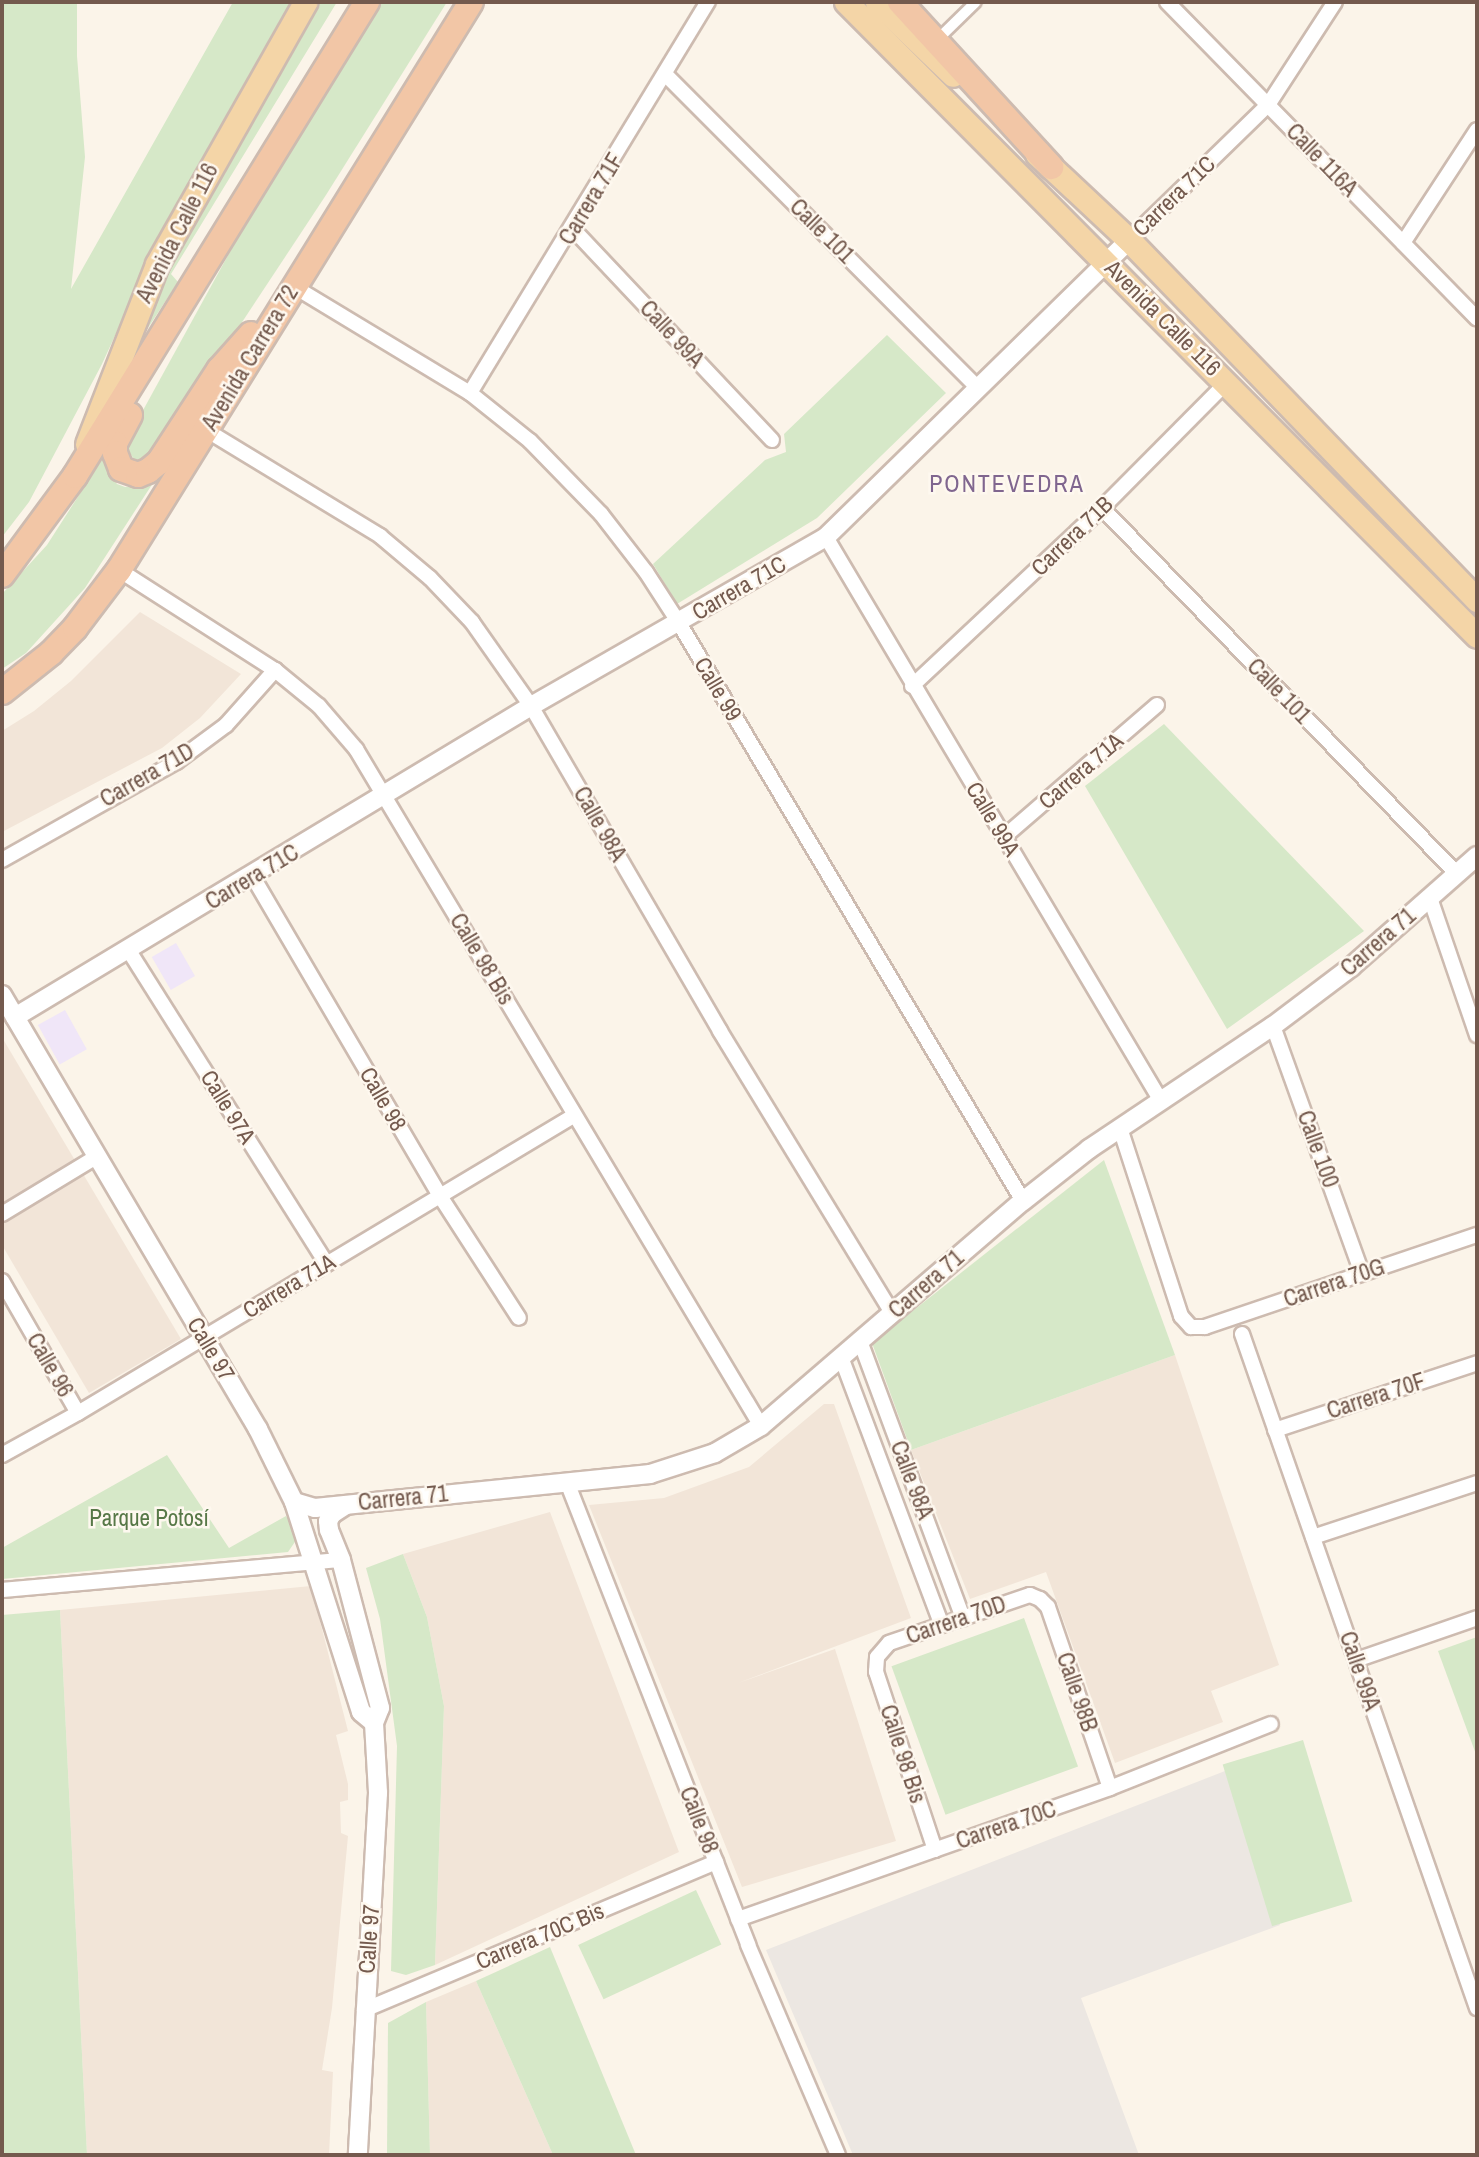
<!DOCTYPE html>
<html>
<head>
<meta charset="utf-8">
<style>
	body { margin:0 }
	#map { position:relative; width:1479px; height:2157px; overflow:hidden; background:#fbf4e9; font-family:"Archivo Narrow",sans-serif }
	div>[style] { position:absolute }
	.residential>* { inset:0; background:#f2e5d8 }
	.industrial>* { inset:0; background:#ece7e2 }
	.education>* { inset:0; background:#f0e6f8; transform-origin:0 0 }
	.green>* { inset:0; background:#d6e8c8; transform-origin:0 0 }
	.roads { filter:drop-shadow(2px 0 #cdbbb0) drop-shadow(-2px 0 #cdbbb0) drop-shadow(0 2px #cdbbb0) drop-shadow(0 -2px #cdbbb0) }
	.pedestrian>* { height:10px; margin:-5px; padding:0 5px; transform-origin:5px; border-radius:5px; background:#fff }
	.minor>* { height:14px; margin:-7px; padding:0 7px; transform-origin:7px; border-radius:7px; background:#fff }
	.tertiary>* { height:18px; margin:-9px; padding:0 9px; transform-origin:9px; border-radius:9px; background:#fff }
	.primary>* { height:23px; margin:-11.5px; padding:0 11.5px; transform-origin:11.5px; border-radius:11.5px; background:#f4d5a7 }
	.trunk>* { height:24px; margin:-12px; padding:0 12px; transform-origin:12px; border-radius:12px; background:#f2c6a6 }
	span { translate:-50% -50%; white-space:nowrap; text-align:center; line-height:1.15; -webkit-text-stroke:5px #fef8ef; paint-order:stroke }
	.street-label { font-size:23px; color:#745a4e }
	.park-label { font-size:23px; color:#577847 }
	.neighbourhood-label { font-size:24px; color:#80668f; letter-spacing:2px }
	.frame { position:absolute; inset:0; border:4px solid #745a4e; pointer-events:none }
</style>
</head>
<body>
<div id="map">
	<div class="residential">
		<div style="clip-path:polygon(140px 612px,241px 674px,200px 718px,162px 748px,2px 832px,2px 731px,34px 711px,71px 681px)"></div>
		<div style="clip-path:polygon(3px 1039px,181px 1339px,89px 1393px,2px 1245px)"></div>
		<div style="clip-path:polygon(1175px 1355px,1279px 1665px,1211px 1691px,1223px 1722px,1115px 1763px,1046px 1572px,970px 1599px,911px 1450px)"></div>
		<div style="clip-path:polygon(824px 1404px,834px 1404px,911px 1618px,738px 1683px,835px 1649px,896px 1841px,742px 1887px,589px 1505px,664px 1498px,749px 1467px)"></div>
		<div style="clip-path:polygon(550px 1512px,679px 1852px,435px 1965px,444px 1706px,427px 1617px,403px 1554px)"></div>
		<div style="clip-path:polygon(311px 1586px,348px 1731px,336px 1735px,348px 1784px,348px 1800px,340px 1802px,341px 1833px,348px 1836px,332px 2008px,322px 2070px,333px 2072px,329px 2155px,87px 2155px,60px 1610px)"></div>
		<div style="clip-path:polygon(476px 1981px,553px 2155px,430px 2155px,426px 2002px)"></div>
	</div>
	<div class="industrial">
		<div style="clip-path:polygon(1225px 1771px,1280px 1925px,1081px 1998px,1139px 2155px,853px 2155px,766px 1950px)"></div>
	</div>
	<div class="education">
		<div style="left:176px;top:943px;width:38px;height:28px;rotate:60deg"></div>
		<div style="left:65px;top:1010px;width:45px;height:31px;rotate:61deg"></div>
	</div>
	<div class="green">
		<div style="clip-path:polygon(2px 2px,77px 2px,77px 56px,85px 157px,71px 289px,233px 2px,337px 2px,171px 274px,178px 282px,131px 354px,161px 280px,197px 207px,282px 69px,260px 56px,158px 242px,102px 364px,29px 502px,2px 537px)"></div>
		<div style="clip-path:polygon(382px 2px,447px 2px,326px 195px,161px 445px,144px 461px,134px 459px,126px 448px,130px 434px,232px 248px)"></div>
		<div style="clip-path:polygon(887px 335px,946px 393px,817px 518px,677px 604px,653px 564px,765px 460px,786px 452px,784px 434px)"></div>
		<div style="clip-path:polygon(106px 453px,106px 468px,117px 484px,125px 487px,153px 483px,85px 588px,26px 653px,2px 669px,2px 594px,47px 545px)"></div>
		<div style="clip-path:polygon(1164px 724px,1364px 931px,1227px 1029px,1085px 786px)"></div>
		<div style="clip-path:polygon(1104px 1160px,1175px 1355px,911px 1450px,872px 1343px)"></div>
		<div style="clip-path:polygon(167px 1455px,229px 1548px,286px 1516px,299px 1536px,288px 1552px,2px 1579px,2px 1548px)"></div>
		<div style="clip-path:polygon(403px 1554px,427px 1617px,444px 1706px,435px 1965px,406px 1975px,391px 1971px,397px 1746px,380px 1619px,366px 1568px)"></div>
		<div style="clip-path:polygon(60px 1610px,87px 2155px,2px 2155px,2px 1615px)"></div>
		<div style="left:1024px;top:1618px;width:158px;height:141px;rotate:70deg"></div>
		<div style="clip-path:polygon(1477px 1637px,1477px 1757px,1438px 1651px)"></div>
		<div style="left:1303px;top:1740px;width:169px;height:84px;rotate:73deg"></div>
		<div style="left:696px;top:1890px;width:60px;height:130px;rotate:65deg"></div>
		<div style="clip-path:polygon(550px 1947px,636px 2155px,553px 2155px,476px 1981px)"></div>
		<div style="clip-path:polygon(426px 2002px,430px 2155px,387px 2155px,388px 2023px)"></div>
	</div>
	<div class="roads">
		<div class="pedestrian">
			<div style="left:937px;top:40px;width:54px;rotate:-44.3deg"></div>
		</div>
		<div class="minor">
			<div style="left:1167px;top:2px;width:443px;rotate:45.6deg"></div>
			<div style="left:665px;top:74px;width:443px;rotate:45.1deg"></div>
			<div style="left:573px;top:229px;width:290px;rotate:46.7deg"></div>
			<div style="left:1129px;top:240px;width:194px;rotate:-44.2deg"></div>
			<div style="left:1268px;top:105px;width:123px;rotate:-57deg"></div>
			<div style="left:1403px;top:243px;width:135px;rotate:-56.8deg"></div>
			<div style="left:293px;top:286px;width:207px;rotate:31.2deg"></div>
			<div style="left:470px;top:393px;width:77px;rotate:38.7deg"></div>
			<div style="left:530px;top:441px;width:102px;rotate:45.8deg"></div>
			<div style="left:601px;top:514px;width:73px;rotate:52.2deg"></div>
			<div style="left:646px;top:572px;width:61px;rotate:57.1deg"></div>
			<div style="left:679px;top:623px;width:673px;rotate:59.24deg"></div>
			<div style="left:470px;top:393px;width:458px;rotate:-58.7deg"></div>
			<div style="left:206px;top:430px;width:204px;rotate:31.3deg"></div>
			<div style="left:380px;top:536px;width:65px;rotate:40deg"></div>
			<div style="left:430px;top:578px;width:61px;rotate:46.3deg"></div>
			<div style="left:472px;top:622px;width:103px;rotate:54.9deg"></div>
			<div style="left:531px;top:706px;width:376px;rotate:59.8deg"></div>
			<div style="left:720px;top:1031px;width:330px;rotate:58.6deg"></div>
			<div style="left:1102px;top:508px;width:510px;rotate:45.87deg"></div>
			<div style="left:826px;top:537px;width:656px;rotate:59.29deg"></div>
			<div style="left:119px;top:570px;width:185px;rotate:32.7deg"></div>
			<div style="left:275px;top:670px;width:57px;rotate:39.3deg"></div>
			<div style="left:319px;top:706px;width:57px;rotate:49.3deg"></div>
			<div style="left:356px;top:749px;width:789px;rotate:59.11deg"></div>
			<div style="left:912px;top:686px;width:260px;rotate:-43.1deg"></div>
			<div style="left:1102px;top:508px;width:177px;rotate:-45.2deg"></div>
			<div style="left:1004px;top:837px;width:202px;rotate:-40.8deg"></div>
			<div style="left:2px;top:860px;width:200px;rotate:-29.4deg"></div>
			<div style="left:176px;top:762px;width:62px;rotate:-36.5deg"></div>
			<div style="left:226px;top:725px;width:74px;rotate:-48.3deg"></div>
			<div style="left:253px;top:877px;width:370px;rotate:59.6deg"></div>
			<div style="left:440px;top:1196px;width:145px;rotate:57.1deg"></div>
			<div style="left:1430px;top:898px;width:145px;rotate:71.1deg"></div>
			<div style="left:129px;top:951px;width:370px;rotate:57.7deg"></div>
			<div style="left:1273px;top:1026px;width:263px;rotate:70.2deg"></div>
			<div style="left:1120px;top:1128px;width:198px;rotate:72deg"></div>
			<div style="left:1181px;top:1316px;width:15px;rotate:48deg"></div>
			<div style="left:1191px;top:1327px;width:14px"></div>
			<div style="left:1205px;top:1327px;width:287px;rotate:-18.7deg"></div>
			<div style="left:2px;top:1214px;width:110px;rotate:-31.2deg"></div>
			<div style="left:2px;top:1281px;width:152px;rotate:60.1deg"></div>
			<div style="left:1242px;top:1334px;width:714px;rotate:70.78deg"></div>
			<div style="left:860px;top:1341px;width:296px;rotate:69.6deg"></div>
			<div style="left:841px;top:1357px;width:286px;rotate:69.4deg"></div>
			<div style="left:1275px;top:1430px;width:213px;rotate:-18.3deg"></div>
			<div style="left:2px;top:1455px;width:87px;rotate:-28.9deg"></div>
			<div style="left:78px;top:1413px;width:579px;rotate:-30.95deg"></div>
			<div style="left:567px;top:1482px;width:497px;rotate:68.6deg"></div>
			<div style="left:748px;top:1945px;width:228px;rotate:66.8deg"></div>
			<div style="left:1313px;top:1537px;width:173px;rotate:-18.2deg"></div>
			<div style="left:2px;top:1590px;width:340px;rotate:-5.1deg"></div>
			<div style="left:1356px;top:1660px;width:128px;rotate:-19.1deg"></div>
			<div style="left:935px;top:1850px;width:188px;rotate:-108.3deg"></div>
			<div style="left:876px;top:1672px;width:15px;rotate:-86deg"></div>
			<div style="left:877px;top:1657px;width:18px;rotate:-49deg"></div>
			<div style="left:889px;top:1643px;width:149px;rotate:-18.8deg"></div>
			<div style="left:1030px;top:1595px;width:11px;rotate:22deg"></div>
			<div style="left:1040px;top:1599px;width:11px;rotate:45deg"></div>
			<div style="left:1048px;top:1607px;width:191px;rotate:71.1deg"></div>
			<div style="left:738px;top:1919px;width:394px;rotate:-19.4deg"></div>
			<div style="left:1110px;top:1788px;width:173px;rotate:-21.7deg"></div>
			<div style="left:364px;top:2010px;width:382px;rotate:-22.8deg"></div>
		</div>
		<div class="tertiary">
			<div style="left:2px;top:995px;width:504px;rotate:59.47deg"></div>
			<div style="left:258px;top:1429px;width:81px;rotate:63.7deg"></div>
			<div style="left:294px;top:1502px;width:220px;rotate:72.3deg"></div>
			<div style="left:361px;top:1712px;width:17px;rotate:40deg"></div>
			<div style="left:15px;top:1017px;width:602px;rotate:-31.08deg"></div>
			<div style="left:531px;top:706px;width:340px;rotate:-29.8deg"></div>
			<div style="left:826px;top:537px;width:424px;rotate:-44.4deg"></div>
			<div style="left:294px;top:1502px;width:22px;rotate:16deg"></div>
			<div style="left:315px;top:1508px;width:337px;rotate:-5.8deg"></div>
			<div style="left:650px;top:1474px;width:68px;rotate:-17.9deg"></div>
			<div style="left:715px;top:1453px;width:53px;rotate:-30.4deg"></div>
			<div style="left:761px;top:1426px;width:345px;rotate:-40.7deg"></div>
			<div style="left:1023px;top:1201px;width:84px;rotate:-38.2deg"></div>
			<div style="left:1089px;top:1149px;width:221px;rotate:-33.8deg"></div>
			<div style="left:1273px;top:1026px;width:98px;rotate:-37.1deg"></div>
			<div style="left:1351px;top:967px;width:168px;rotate:-41.4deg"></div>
			<div style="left:346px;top:1505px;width:17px;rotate:147deg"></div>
			<div style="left:332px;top:1514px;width:8px;rotate:120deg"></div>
			<div style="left:328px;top:1521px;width:9px;rotate:84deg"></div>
			<div style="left:329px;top:1530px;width:32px;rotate:68deg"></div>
			<div style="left:341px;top:1560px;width:153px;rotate:75.2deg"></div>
			<div style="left:380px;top:1708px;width:16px;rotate:112deg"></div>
			<div style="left:374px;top:1723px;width:70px;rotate:86.7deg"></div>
			<div style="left:378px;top:1793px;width:363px;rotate:93.2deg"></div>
		</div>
		<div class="primary">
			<div style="left:846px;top:2px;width:894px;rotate:45.14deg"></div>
			<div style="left:877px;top:2px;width:105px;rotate:43.8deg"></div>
			<div style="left:1037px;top:154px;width:126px;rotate:43.1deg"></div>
			<div style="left:1129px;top:240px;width:501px;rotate:45.97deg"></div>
			<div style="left:87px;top:444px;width:193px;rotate:-68.7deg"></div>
			<div style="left:157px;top:264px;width:301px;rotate:-60.5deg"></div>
		</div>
		<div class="trunk">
			<div style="left:900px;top:2px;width:224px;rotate:47.5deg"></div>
			<div style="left:130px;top:415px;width:32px;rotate:118deg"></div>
			<div style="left:115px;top:443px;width:10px;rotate:90deg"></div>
			<div style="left:115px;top:453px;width:17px;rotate:69deg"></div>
			<div style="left:121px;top:469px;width:18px;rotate:19deg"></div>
			<div style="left:138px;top:475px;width:11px;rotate:-22deg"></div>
			<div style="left:148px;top:471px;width:14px;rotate:-39deg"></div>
			<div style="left:159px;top:462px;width:110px;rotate:-56.9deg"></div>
			<div style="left:219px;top:370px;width:48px;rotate:-48.4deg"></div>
			<div style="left:2px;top:575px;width:123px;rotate:-53.6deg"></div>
			<div style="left:75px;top:476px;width:557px;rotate:-58.37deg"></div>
			<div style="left:2px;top:692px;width:63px;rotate:-38.5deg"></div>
			<div style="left:51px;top:653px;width:35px;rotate:-46deg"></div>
			<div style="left:75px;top:628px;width:73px;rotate:-52.8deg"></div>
			<div style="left:119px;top:570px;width:668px;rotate:-58.21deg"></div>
		</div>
	</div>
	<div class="street-label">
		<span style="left:1322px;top:160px;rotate:46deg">Calle 116A</span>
		<span style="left:1174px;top:196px;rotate:-44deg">Carrera 71C</span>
		<span style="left:591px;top:199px;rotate:-59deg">Carrera 71F</span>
		<span style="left:822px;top:231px;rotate:45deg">Calle 101</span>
		<span style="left:177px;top:233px;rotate:-63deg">Avenida Calle 116</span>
		<span style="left:1163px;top:318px;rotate:45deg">Avenida Calle 116</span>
		<span style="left:672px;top:334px;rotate:47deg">Calle 99A</span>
		<span style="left:250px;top:358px;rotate:-59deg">Avenida Carrera 72</span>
		<span style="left:1072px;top:536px;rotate:-44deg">Carrera 71B</span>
		<span style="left:739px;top:588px;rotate:-30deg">Carrera 71C</span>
		<span style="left:718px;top:689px;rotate:59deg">Calle 99</span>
		<span style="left:1279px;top:691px;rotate:46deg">Calle 101</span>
		<span style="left:1081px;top:771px;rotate:-41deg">Carrera 71A</span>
		<span style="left:147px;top:775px;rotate:-30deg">Carrera 71D</span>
		<span style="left:993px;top:819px;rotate:59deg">Calle 99A</span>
		<span style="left:600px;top:824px;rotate:60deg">Calle 98A</span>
		<span style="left:252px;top:877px;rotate:-31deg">Carrera 71C</span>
		<span style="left:1378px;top:942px;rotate:-41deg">Carrera 71</span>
		<span style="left:482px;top:959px;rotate:59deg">Calle 98 Bis</span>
		<span style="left:383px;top:1099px;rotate:60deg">Calle 98</span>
		<span style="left:228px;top:1107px;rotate:58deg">Calle 97A</span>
		<span style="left:1318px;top:1149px;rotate:70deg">Calle 100</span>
		<span style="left:1334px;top:1283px;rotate:-19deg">Carrera 70G</span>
		<span style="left:926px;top:1284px;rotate:-41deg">Carrera 71</span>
		<span style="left:289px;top:1286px;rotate:-31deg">Carrera 71A</span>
		<span style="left:211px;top:1349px;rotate:59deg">Calle 97</span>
		<span style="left:50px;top:1365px;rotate:60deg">Calle 96</span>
		<span style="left:1376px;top:1396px;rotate:-18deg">Carrera 70F</span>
		<span style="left:912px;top:1480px;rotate:69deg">Calle 98A</span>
		<span style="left:403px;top:1498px;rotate:-6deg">Carrera 71</span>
		<span style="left:956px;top:1620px;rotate:-19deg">Carrera 70D</span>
		<span style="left:1360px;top:1671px;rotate:71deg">Calle 99A</span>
		<span style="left:1077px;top:1692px;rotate:71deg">Calle 98B</span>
		<span style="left:903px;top:1754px;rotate:72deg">Calle 98 Bis</span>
		<span style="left:699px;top:1820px;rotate:69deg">Calle 98</span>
		<span style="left:1006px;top:1825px;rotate:-19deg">Carrera 70C</span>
		<span style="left:540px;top:1936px;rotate:-23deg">Carrera 70C Bis</span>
		<span style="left:369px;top:1939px;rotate:-86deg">Calle 97</span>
	</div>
	<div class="park-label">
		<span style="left:149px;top:1518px">Parque Potosí</span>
	</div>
	<div class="neighbourhood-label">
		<span style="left:1007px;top:484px">PONTEVEDRA</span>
	</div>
	<div class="frame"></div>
</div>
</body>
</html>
